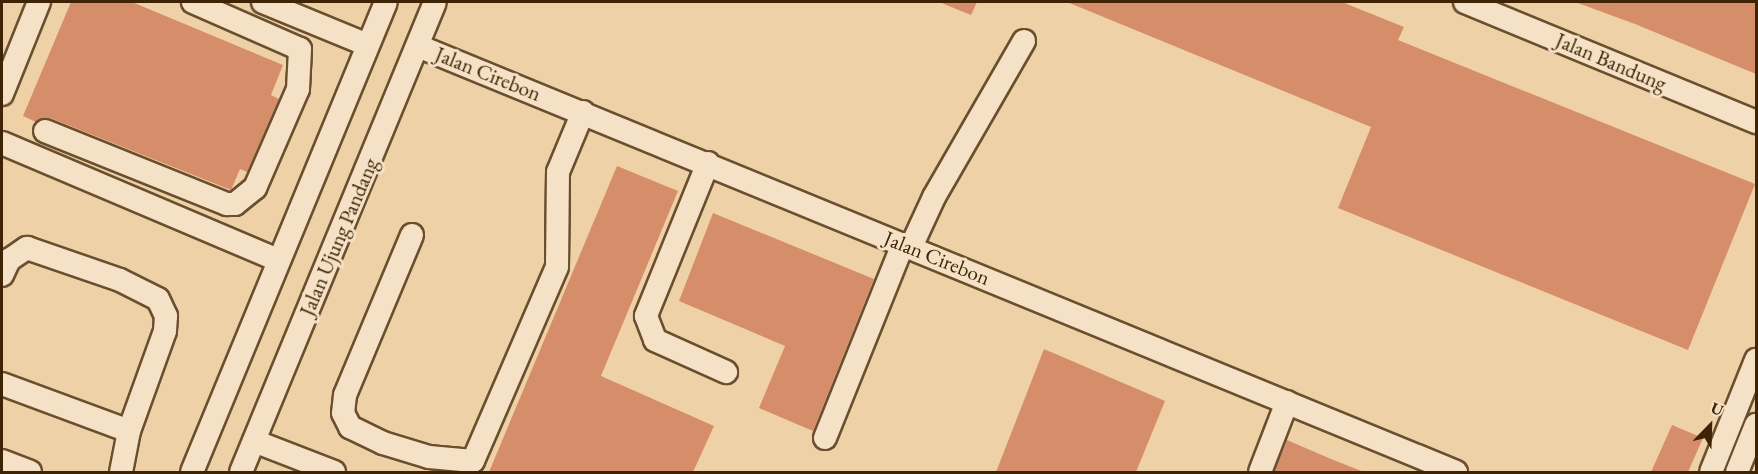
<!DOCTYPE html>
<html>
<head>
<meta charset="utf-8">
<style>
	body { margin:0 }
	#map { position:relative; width:1758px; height:474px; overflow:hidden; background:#efd1a7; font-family:"EB Garamond",serif }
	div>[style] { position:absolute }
	.building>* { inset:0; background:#d58e69 }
	.roads { filter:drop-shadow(2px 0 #6a4f2e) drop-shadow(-2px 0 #6a4f2e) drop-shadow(0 2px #6a4f2e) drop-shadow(0 -2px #6a4f2e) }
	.minor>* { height:22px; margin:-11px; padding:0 11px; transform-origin:11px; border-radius:11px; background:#f5e1c6 }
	span { translate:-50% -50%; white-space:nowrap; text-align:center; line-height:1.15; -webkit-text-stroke:6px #f5e1c6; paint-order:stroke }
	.street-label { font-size:21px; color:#3e2405 }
	.frame { position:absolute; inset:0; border:3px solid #3e2405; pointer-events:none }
	.north { position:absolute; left:1680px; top:396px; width:60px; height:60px; -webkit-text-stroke:4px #f5e1c6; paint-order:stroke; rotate:23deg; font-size:16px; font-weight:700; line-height:24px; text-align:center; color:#3e2405 }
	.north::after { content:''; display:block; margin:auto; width:21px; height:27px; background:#3e2405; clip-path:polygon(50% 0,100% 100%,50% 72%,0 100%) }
</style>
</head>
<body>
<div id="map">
	<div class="building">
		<div style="clip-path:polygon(71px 2px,132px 2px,283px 65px,271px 95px,279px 99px,247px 172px,240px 169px,231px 190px,50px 118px,36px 122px,23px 116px)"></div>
		<div style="clip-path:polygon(939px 2px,977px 2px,971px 15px)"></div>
		<div style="clip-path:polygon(1067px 2px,1342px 2px,1404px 27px,1398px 40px,1755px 184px,1688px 350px,1338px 208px,1371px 127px)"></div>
		<div style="clip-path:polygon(1575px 2px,1756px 2px,1756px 74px,1635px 24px)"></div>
		<div style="clip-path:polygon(617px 166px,678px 191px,601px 376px,714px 426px,693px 472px,489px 472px)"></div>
		<div style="clip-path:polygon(713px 213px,874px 279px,813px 431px,759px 408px,785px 346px,679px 301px)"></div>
		<div style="clip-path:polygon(1044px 349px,1165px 401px,1136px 472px,996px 472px)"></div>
		<div style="clip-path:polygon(1672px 425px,1703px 438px,1688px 472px,1651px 472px)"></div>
		<div style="clip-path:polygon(1287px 440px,1331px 459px,1364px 472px,1274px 472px)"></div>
	</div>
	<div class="roads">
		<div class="minor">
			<div style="left:263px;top:2px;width:113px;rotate:22.3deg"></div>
			<div style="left:1465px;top:2px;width:315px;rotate:22.4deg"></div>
			<div style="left:418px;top:46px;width:1122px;rotate:22.31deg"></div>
			<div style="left:2px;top:94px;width:99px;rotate:-68.1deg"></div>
			<div style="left:45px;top:131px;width:196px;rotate:21.9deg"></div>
			<div style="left:227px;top:204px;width:8px"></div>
			<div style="left:235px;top:204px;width:26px;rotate:-39deg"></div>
			<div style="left:255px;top:188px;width:108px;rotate:-66.5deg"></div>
			<div style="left:298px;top:89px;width:40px;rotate:-87.1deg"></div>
			<div style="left:300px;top:49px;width:117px;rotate:-156.3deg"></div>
			<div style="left:2px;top:143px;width:300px;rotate:23deg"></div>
			<div style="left:708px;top:163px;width:165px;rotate:112.1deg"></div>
			<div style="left:646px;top:316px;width:26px;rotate:69deg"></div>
			<div style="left:655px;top:340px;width:78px;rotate:24.3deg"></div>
			<div style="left:412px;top:235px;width:173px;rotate:112.7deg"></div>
			<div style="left:345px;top:395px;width:18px;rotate:96deg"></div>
			<div style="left:343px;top:413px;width:16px;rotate:63deg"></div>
			<div style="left:350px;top:427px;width:37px;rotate:26deg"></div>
			<div style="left:383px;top:443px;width:48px;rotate:16.9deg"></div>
			<div style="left:429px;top:457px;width:44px;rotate:5.2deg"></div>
			<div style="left:473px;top:461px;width:211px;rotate:-66.6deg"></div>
			<div style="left:557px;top:267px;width:95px;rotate:-89.4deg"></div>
			<div style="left:558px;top:172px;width:65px;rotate:-67.4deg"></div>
			<div style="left:911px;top:247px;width:55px;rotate:-65.3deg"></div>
			<div style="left:934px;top:197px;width:180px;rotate:-60deg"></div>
			<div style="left:2px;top:275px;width:17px;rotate:-65deg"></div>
			<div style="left:9px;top:260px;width:22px;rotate:-34deg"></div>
			<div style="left:27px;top:248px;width:98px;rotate:19deg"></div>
			<div style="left:120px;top:280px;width:42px;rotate:26.6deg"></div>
			<div style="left:158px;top:299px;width:19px;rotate:65deg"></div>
			<div style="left:166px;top:316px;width:15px;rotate:94deg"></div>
			<div style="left:165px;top:331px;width:106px;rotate:109.8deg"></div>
			<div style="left:129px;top:431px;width:42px;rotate:101deg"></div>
			<div style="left:2px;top:384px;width:135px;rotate:20.3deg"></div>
			<div style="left:825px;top:438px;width:209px;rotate:-68.1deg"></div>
			<div style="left:254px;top:441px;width:86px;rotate:21.2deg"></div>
			<div style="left:2px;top:461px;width:30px;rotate:21deg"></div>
			<div style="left:192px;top:472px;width:508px;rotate:-67.57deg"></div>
			<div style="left:241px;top:472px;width:508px;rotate:-67.57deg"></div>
			<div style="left:1260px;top:472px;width:75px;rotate:-68.9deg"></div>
			<div style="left:1711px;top:472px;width:121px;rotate:-68.1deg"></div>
			<div style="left:1737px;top:472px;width:51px;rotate:-68deg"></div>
		</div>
	</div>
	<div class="street-label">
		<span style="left:1611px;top:62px;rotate:23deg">Jalan Bandung</span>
		<span style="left:488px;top:74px;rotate:22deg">Jalan Cirebon</span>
		<span style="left:339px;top:237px;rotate:-67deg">Jalan Ujung Pandang</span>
		<span style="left:937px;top:258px;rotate:22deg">Jalan Cirebon</span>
	</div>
	<div class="frame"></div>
	<div class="north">U</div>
</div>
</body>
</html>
